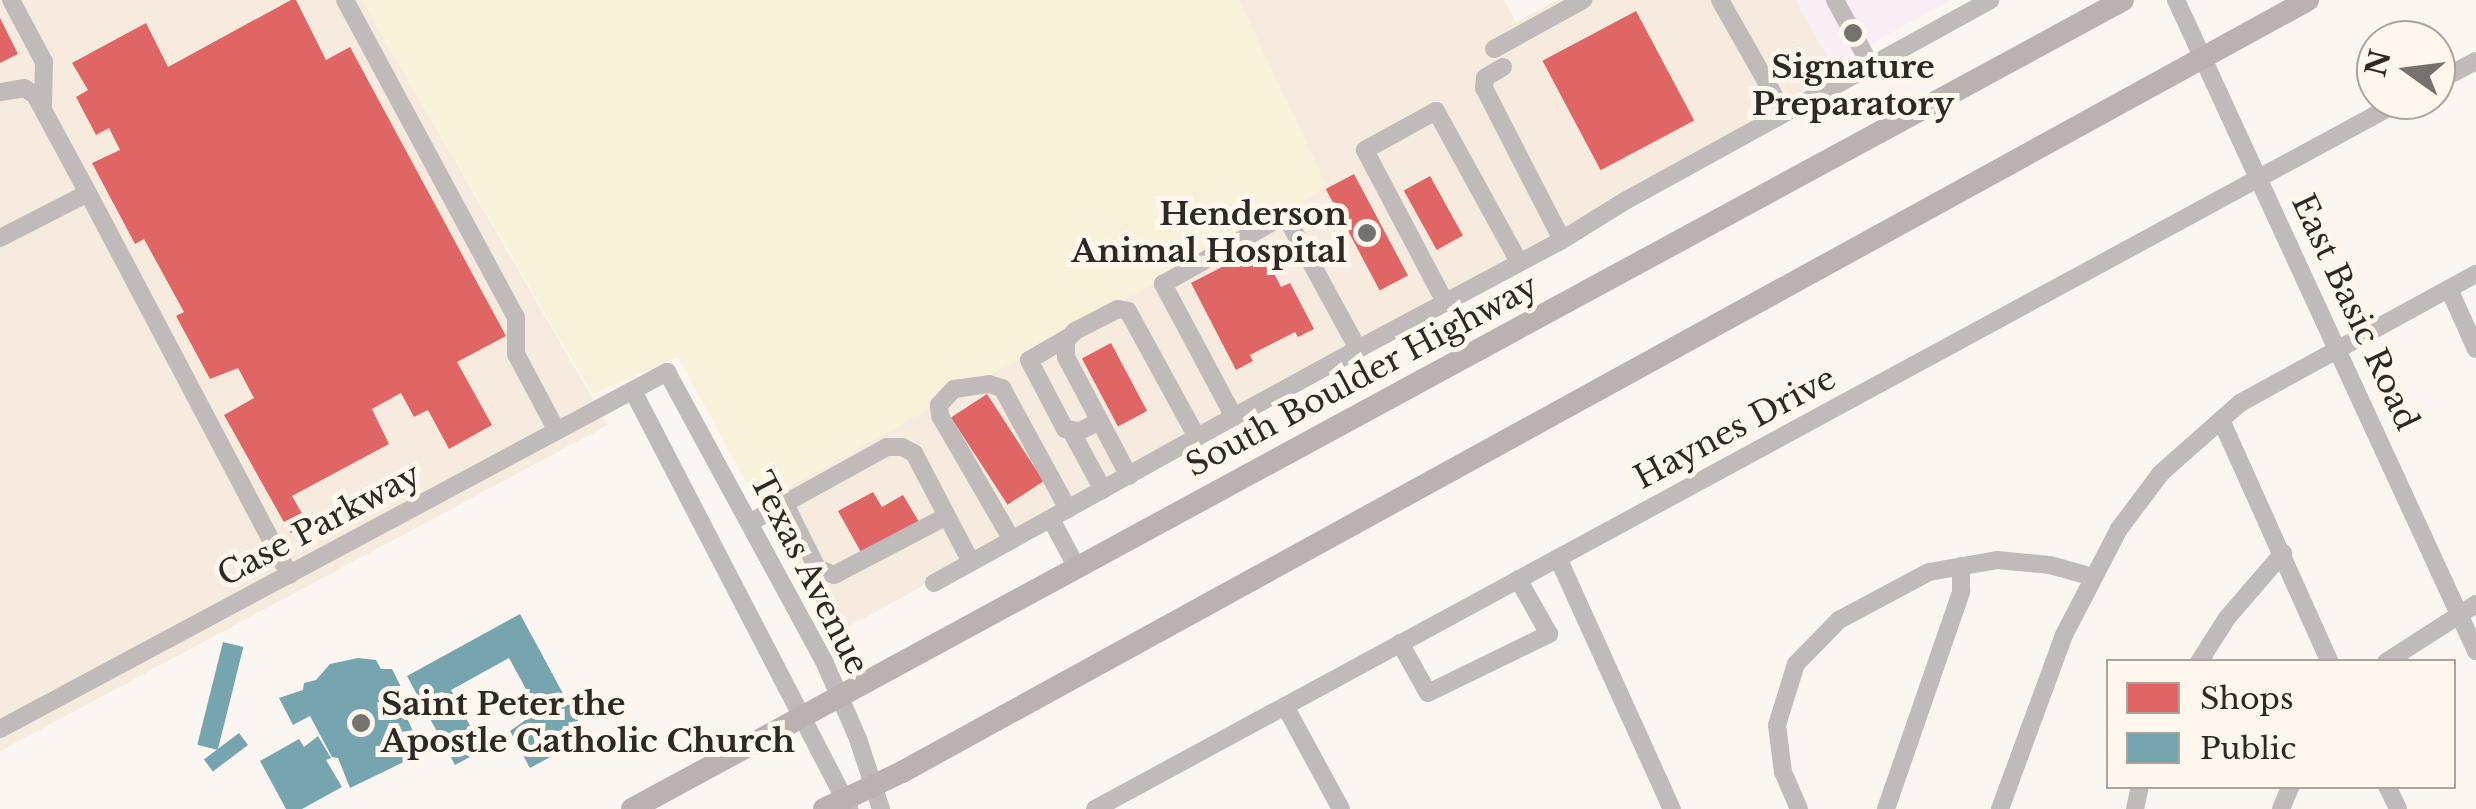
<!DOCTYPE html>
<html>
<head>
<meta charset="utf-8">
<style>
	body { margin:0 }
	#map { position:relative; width:2476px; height:809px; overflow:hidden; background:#fbf6f1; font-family:"Libre Baskerville",serif }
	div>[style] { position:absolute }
	.built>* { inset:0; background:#f7ebe0 }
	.education>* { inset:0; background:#f9eef5 }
	.sand>* { inset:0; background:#f9f2da }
	.shops>* { inset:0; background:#e06666; transform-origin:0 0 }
	.public>* { inset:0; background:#76a5af; transform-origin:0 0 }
	.minor>* { height:18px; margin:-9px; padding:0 9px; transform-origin:9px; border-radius:9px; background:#c0baba }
	.major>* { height:22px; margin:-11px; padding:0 11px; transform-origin:11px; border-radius:11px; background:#bab1b0 }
	.dots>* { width:28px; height:28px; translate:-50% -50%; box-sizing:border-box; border:5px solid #fff6ed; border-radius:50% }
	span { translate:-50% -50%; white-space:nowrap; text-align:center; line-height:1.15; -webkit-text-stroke:10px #fff6ed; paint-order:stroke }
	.poi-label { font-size:32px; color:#2d2925; font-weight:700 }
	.right { translate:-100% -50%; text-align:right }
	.left { translate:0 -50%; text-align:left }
	.street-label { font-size:32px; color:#2d2925 }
	.legend { position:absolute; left:2106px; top:659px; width:350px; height:130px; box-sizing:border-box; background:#fff6ed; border:2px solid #aba49d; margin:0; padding:12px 18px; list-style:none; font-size:30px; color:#2d2925 }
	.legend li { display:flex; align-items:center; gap:20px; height:50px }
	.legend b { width:50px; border:2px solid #aba49d }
	.north { position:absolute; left:2356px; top:20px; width:100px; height:100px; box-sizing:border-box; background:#fff6ed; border:2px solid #aba49d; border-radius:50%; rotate:284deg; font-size:28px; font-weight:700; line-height:40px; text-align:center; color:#2d2925 }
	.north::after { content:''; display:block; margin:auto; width:35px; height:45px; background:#75716c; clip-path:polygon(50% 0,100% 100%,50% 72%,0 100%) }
</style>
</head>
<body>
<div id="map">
	<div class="built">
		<div style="clip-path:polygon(0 0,362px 0,608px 425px,0 751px)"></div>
		<div style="clip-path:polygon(1239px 0,1504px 0,1516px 22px,1557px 0,1796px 0,1842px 83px,835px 634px,758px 504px,1326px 187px)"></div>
	</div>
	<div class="education">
		<div style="clip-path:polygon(1796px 0,1951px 0,1832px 65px)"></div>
	</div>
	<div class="sand">
		<div style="clip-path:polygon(362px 0,1239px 0,1327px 187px,758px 504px,678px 357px,592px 394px)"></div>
	</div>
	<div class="shops">
		<div style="clip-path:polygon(291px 0,296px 0,326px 60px,350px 47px,506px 336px,457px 362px,492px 425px,449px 449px,428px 410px,414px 417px,401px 393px,372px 409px,389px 444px,292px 496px,308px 524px,290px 533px,224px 415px,254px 398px,238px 368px,210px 379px,176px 316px,184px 312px,144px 239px,135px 244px,92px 163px,120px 150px,109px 128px,96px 135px,76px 97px,88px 90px,72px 63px,146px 23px,168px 67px)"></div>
		<div style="left:1636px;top:11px;width:124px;height:106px;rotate:62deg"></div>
		<div style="clip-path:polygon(0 18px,18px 54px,0 63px)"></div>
		<div style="left:1354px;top:174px;width:115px;height:32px;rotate:62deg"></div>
		<div style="left:1430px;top:176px;width:68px;height:30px;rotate:61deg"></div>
		<div style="clip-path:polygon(1268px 243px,1278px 261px,1270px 265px,1281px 287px,1290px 283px,1314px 329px,1298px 337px,1295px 332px,1250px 355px,1253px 361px,1236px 370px,1191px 283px)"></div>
		<div style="left:1111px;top:343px;width:77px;height:33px;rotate:62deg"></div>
		<div style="left:987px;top:394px;width:104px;height:43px;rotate:57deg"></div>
		<div style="clip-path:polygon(873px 492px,882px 507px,903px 495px,919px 522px,862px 554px,838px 511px)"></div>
	</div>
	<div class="public">
		<div style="clip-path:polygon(520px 614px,567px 701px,572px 698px,575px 704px,571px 707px,587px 737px,530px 768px,510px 731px,538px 711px,509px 658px,451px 690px,483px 750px,455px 765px,407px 676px)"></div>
		<div style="left:223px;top:642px;width:21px;height:106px;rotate:14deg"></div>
		<div style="clip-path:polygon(358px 658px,376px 660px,381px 669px,392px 669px,403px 691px,399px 701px,417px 740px,406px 746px,412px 758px,350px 788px,338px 758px,332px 757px,310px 716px,293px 725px,279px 698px,303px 690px,304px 683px,316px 680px,330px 664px)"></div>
		<div style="left:239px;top:733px;width:15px;height:44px;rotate:53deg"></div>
		<div style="clip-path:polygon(318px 736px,331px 758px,326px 760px,342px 787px,302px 809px,286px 809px,260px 761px,299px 739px,304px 747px)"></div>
	</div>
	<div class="minor">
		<div style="left:11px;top:0;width:70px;rotate:62deg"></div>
		<div style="left:44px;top:62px;width:43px;rotate:91.3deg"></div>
		<div style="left:345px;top:0;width:361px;rotate:61.7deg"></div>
		<div style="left:516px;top:318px;width:36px;rotate:90deg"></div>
		<div style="left:516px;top:354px;width:87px;rotate:62deg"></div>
		<div style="left:1720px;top:0;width:130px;rotate:60.5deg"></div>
		<div style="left:1835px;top:0;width:75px;rotate:61.4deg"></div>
		<div style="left:2176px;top:0;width:717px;rotate:65.26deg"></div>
		<div style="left:1494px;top:49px;width:102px;rotate:-28.8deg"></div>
		<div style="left:1503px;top:67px;width:21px;rotate:149deg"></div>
		<div style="left:1485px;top:78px;width:10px;rotate:96deg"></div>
		<div style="left:1484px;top:88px;width:171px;rotate:62.8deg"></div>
		<div style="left:1562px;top:240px;width:74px;rotate:-31.8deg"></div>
		<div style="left:1625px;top:201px;width:417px;rotate:-28.8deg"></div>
		<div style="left:2436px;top:82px;width:45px;rotate:-27.7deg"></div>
		<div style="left:0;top:92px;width:24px;rotate:-9deg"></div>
		<div style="left:24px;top:88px;width:13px;rotate:32deg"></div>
		<div style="left:35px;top:95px;width:111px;rotate:61.6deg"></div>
		<div style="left:88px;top:193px;width:99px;rotate:152.9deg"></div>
		<div style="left:88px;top:193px;width:432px;rotate:62.2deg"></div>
		<div style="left:2449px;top:289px;width:66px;rotate:65.8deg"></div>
		<div style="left:1445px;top:302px;width:172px;rotate:-117.8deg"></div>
		<div style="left:1365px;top:150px;width:81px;rotate:-28.8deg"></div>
		<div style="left:1436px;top:111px;width:172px;rotate:61.2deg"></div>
		<div style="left:1069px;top:337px;width:46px;rotate:150.1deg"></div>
		<div style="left:1029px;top:360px;width:78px;rotate:62.4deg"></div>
		<div style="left:1065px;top:429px;width:15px;rotate:8deg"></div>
		<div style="left:1080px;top:431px;width:22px;rotate:-27deg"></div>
		<div style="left:1358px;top:349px;width:141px;rotate:151.3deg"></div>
		<div style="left:1234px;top:417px;width:151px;rotate:-118.1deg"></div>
		<div style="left:1163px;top:284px;width:140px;rotate:-29.5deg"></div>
		<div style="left:1285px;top:215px;width:153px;rotate:61.4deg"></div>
		<div style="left:1358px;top:349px;width:231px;rotate:-28.1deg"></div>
		<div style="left:633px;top:391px;width:470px;rotate:62.6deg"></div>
		<div style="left:2221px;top:420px;width:265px;rotate:65.8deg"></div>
		<div style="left:1071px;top:431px;width:67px;rotate:61.5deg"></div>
		<div style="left:1129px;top:476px;width:135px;rotate:-117.9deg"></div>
		<div style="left:1066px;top:357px;width:16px;rotate:-90deg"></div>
		<div style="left:1066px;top:341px;width:13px;rotate:-48deg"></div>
		<div style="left:1075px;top:331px;width:48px;rotate:-27.1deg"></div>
		<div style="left:1118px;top:309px;width:10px;rotate:11deg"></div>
		<div style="left:1128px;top:311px;width:144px;rotate:61.3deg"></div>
		<div style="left:785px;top:504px;width:72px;rotate:63.4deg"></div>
		<div style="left:817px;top:568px;width:18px;rotate:22deg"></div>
		<div style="left:834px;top:575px;width:127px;rotate:-27.6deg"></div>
		<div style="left:1051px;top:519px;width:55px;rotate:62deg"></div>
		<div style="left:751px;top:522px;width:155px;rotate:-28.9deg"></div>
		<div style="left:887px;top:447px;width:15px"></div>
		<div style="left:902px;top:447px;width:13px;rotate:27deg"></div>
		<div style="left:914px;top:453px;width:123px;rotate:62.4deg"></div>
		<div style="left:1012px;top:540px;width:143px;rotate:-120.1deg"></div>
		<div style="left:940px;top:416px;width:11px;rotate:-95deg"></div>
		<div style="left:939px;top:405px;width:22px;rotate:-47deg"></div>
		<div style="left:954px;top:389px;width:35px;rotate:-8deg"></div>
		<div style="left:989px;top:384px;width:14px;rotate:17deg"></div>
		<div style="left:1002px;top:388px;width:138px;rotate:61.4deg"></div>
		<div style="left:1558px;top:558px;width:276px;rotate:65.6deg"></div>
		<div style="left:934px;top:583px;width:343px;rotate:-29deg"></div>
		<div style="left:1400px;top:643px;width:57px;rotate:60.8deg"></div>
		<div style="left:1428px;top:693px;width:135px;rotate:-26deg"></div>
		<div style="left:1549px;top:634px;width:63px;rotate:-119.4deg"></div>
		<div style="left:2199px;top:662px;width:52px;rotate:-57.5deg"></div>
		<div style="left:2227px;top:618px;width:86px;rotate:-49.3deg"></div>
		<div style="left:2386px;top:662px;width:107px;rotate:-32.8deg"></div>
		<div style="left:1285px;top:706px;width:117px;rotate:61.5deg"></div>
		<div style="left:0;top:729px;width:757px;rotate:-28.16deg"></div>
		<div style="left:667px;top:372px;width:329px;rotate:61.5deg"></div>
		<div style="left:824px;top:661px;width:85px;rotate:66.4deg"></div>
		<div style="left:858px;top:739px;width:74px;rotate:71.8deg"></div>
		<div style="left:2387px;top:786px;width:25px;rotate:64deg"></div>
		<div style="left:1095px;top:809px;width:1488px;rotate:-28.46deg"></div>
		<div style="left:1799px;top:809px;width:40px;rotate:-113.4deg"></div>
		<div style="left:1783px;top:772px;width:47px;rotate:-97.3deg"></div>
		<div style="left:1777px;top:725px;width:64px;rotate:-72.7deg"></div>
		<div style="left:1796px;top:664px;width:62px;rotate:-45.7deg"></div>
		<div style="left:1839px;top:620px;width:102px;rotate:-28.1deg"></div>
		<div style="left:1929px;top:572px;width:69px;rotate:-10deg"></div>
		<div style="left:1997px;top:560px;width:53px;rotate:5.4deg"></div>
		<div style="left:2050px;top:565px;width:45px;rotate:15.6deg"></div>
		<div style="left:1886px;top:809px;width:230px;rotate:-70.9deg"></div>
		<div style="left:1961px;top:592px;width:26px;rotate:-90deg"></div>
		<div style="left:2000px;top:809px;width:185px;rotate:-69.8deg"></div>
		<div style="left:2064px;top:635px;width:119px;rotate:-62.6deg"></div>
		<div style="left:2119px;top:529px;width:70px;rotate:-53.1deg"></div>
		<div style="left:2161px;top:473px;width:106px;rotate:-41.5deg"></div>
		<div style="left:2240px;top:403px;width:269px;rotate:-28.7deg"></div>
		<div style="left:2135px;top:809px;width:24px;rotate:-78deg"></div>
		<div style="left:2281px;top:809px;width:25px;rotate:-67deg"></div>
	</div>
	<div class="major">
		<div style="left:632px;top:809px;width:1696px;rotate:-28.48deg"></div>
		<div style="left:824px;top:809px;width:86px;rotate:-25.4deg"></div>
		<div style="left:902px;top:772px;width:1604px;rotate:-28.77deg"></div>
	</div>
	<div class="dots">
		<div style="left:1853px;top:33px;background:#75716c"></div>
		<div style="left:1367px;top:233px;background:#75716c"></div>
		<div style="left:361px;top:723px;background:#75716c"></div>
	</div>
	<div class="poi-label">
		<span style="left:1853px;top:86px">Signature<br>Preparatory</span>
		<span class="right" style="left:1347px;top:233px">Henderson<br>Animal Hospital</span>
		<span class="left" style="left:381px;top:723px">Saint Peter the<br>Apostle Catholic Church</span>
	</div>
	<div class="street-label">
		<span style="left:2355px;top:312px;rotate:65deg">East Basic Road</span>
		<span style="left:1362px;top:376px;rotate:-28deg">South Boulder Highway</span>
		<span style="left:1735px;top:428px;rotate:-28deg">Haynes Drive</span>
		<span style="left:319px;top:525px;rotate:-28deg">Case Parkway</span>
		<span style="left:809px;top:573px;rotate:63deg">Texas Avenue</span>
	</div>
	<ul class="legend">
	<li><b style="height:28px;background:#e06666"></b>Shops</li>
	<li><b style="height:28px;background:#76a5af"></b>Public</li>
	</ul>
	<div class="north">N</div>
</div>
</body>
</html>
